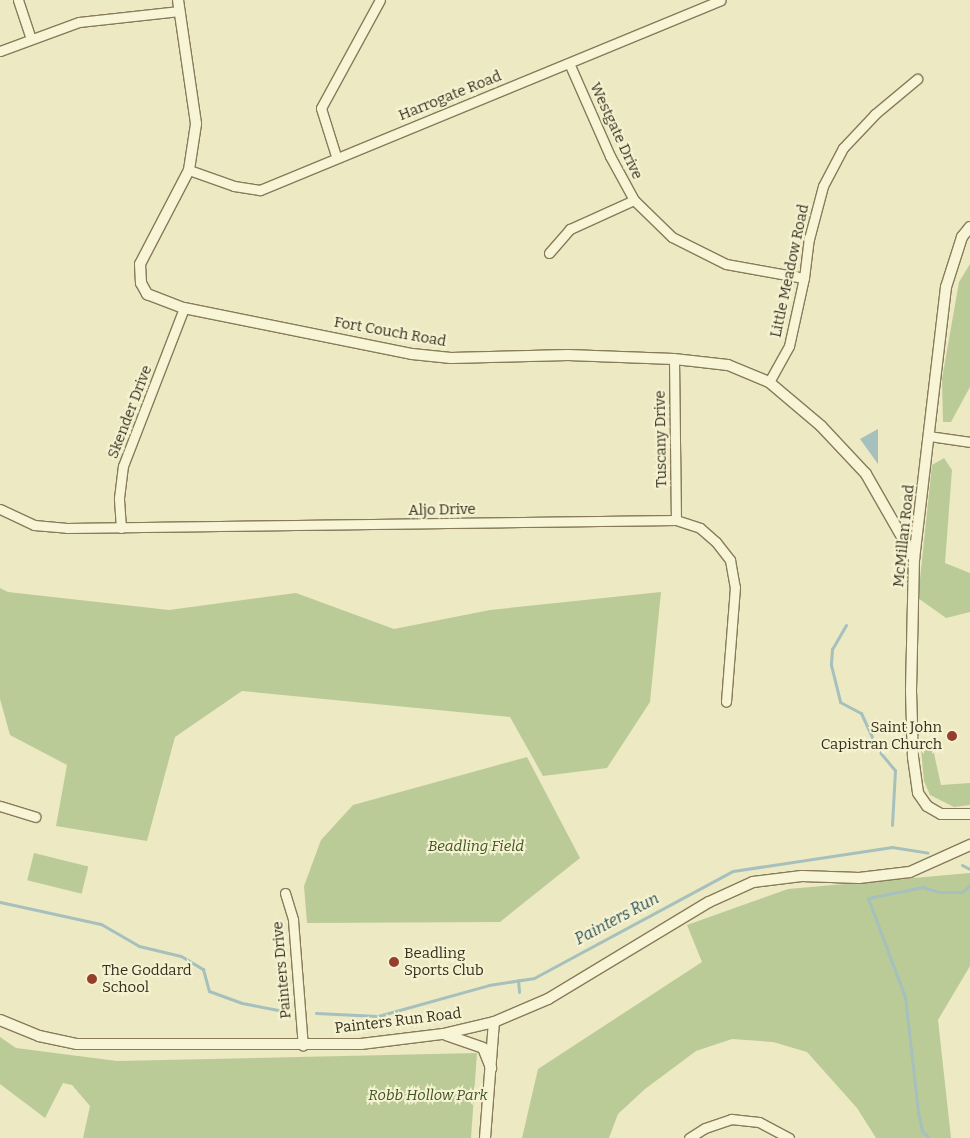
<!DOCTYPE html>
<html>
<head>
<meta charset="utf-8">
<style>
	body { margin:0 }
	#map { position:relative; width:970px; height:1138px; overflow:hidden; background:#ede9c3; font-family:Bitter,serif }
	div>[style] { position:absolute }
	.green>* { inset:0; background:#bbcb97; transform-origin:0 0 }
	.water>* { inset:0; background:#a5c0bd }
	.stream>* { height:3px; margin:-1.5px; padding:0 1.5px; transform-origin:1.5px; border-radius:1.5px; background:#a5c0bd }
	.roads { filter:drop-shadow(1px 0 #877b5a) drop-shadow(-1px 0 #877b5a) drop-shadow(0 1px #877b5a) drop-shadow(0 -1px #877b5a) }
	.minor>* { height:9px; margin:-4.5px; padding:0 4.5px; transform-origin:4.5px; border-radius:4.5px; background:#f8f5d6 }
	.tertiary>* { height:10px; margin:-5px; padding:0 5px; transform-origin:5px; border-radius:5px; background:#f8f5d6 }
	.dots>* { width:14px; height:14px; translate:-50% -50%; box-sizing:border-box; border:2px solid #f5f2d2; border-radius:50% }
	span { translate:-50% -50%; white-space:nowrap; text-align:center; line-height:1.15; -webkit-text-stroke:4px #f5f2d2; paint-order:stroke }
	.street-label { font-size:15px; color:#372f1e }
	.poi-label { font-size:15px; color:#372f1e }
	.right { translate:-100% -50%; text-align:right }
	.left { translate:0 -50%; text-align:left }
	.park-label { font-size:15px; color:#3f5425; font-style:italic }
	.water-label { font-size:16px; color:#2d5257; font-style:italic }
</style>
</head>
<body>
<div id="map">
	<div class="green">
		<div style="clip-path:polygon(970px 264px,970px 387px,951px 422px,943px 422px,942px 379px,959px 282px)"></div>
		<div style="clip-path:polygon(944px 458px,952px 470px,945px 563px,970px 573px,970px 612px,946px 618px,918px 598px,932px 465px)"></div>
		<div style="clip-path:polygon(0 588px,8px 592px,169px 610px,296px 593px,394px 629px,490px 610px,661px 592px,650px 702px,607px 768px,543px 776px,510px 717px,242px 691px,175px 737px,147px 841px,56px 826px,67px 765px,10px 735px,0 699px)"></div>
		<div style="clip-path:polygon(920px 739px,931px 740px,941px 785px,970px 783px,970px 805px,954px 807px,930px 795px,924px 781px)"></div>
		<div style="clip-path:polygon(527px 757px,580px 858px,500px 922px,307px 923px,304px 886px,321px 840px,353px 805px)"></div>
		<div style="left:34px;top:853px;width:56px;height:28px;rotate:14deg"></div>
		<div style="clip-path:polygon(970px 873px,970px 966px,938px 1020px,951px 1138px,876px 1138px,857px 1108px,807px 1052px,773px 1042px,732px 1039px,696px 1051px,645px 1089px,618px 1114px,609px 1138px,522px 1138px,538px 1069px,702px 962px,687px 925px,788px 889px)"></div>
		<div style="clip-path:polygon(0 1037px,16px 1048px,117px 1061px,477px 1053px,471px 1138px,83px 1138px,90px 1106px,72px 1085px,63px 1083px,45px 1118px,0 1084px)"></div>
	</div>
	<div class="water">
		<div style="clip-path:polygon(878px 429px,878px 464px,860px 439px)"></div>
	</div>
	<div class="stream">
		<div style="left:846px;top:625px;width:28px;rotate:120deg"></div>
		<div style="left:832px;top:649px;width:16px;rotate:94deg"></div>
		<div style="left:831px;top:665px;width:38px;rotate:76deg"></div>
		<div style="left:840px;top:702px;width:24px;rotate:28deg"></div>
		<div style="left:861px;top:713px;width:41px;rotate:65.3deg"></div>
		<div style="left:878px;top:750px;width:26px;rotate:50deg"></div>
		<div style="left:895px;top:770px;width:55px;rotate:93.1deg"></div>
		<div style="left:962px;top:865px;width:9px;rotate:27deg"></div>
		<div style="left:0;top:902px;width:103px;rotate:12.3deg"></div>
		<div style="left:101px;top:924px;width:44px;rotate:30.1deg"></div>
		<div style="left:139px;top:946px;width:43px;rotate:13.4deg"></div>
		<div style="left:181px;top:956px;width:26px;rotate:31deg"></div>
		<div style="left:203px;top:969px;width:23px;rotate:75deg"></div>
		<div style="left:209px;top:991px;width:35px;rotate:20deg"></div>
		<div style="left:242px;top:1003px;width:42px;rotate:11deg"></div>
		<div style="left:518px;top:980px;width:12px;rotate:85deg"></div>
		<div style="left:316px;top:1013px;width:62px;rotate:2.8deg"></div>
		<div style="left:378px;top:1016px;width:115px;rotate:-15.6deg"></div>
		<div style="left:489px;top:985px;width:46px;rotate:-8.8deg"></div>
		<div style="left:534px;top:978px;width:226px;rotate:-28.3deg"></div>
		<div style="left:733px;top:871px;width:161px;rotate:-8.6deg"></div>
		<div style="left:892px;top:847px;width:36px;rotate:9deg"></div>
		<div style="left:929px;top:1138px;width:10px;rotate:-135deg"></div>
		<div style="left:922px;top:1131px;width:19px;rotate:-102deg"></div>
		<div style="left:918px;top:1112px;width:116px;rotate:-96.4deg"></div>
		<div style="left:905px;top:997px;width:106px;rotate:-110.5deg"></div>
		<div style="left:868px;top:898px;width:56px;rotate:-11.3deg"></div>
		<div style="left:923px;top:887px;width:16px;rotate:18deg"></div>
		<div style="left:938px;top:892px;width:24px"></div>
		<div style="left:962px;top:892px;width:11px;rotate:-41deg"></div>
	</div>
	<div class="roads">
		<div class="minor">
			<div style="left:18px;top:0;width:41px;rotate:71.6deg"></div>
			<div style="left:0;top:51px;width:84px;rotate:-20.2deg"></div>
			<div style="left:79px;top:22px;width:101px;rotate:-6.3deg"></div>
			<div style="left:569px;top:63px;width:102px;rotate:66.2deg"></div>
			<div style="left:610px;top:156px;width:50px;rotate:61.4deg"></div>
			<div style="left:634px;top:200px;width:53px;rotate:44.2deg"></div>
			<div style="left:672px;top:237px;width:60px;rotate:26.6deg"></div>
			<div style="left:726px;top:264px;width:79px;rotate:10.2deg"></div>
			<div style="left:336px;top:156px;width:50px;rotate:-107.4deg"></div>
			<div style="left:321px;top:108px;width:123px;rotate:-61.4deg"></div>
			<div style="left:189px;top:170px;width:48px;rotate:19.6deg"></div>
			<div style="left:234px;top:186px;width:26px;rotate:9deg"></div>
			<div style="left:260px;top:190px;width:498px;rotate:-22.4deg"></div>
			<div style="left:549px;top:253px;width:32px;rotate:-49deg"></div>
			<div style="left:570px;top:229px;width:70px;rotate:-24.4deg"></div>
			<div style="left:674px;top:359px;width:161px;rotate:89.3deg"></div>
			<div style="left:769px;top:382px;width:41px;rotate:-60.9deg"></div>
			<div style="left:789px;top:346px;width:70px;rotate:-77.6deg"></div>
			<div style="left:804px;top:278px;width:39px;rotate:-83deg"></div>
			<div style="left:809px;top:239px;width:55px;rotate:-75.2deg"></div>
			<div style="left:823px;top:186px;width:43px;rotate:-62.2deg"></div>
			<div style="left:843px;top:148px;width:47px;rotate:-46.7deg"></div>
			<div style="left:875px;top:114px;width:55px;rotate:-39.8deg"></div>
			<div style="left:929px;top:436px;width:41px;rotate:8.3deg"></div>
			<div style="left:0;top:509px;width:38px;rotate:25deg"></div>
			<div style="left:34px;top:525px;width:33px;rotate:5deg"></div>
			<div style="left:67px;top:528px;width:609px;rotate:-0.75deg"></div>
			<div style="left:676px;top:520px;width:25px;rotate:18deg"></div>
			<div style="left:700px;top:528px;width:21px;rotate:41deg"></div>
			<div style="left:716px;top:542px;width:23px;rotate:52deg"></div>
			<div style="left:730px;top:560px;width:27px;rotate:80deg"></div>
			<div style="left:735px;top:587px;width:115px;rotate:94.5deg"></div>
			<div style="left:121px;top:528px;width:30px;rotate:-94deg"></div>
			<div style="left:119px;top:498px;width:32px;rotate:-83deg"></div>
			<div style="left:123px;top:466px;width:169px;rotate:-68.9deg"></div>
			<div style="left:0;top:806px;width:37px;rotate:17deg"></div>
			<div style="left:285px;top:893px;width:28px;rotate:73deg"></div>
			<div style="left:293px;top:920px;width:126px;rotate:85.5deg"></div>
			<div style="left:689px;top:1138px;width:19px;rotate:-32deg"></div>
			<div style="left:705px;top:1128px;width:28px;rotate:-19deg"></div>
			<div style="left:731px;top:1119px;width:28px;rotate:6deg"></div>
			<div style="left:759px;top:1122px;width:34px;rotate:28deg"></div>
		</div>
		<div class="tertiary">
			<div style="left:178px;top:0;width:125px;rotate:81.7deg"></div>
			<div style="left:196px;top:124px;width:47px;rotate:98.7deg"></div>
			<div style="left:189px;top:170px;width:106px;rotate:117.5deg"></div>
			<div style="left:140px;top:264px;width:19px;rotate:87deg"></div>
			<div style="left:141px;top:283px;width:13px;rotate:61deg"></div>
			<div style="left:147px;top:294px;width:40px;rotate:21deg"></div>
			<div style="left:184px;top:308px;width:233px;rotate:11.4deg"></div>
			<div style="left:412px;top:354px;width:39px;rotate:6deg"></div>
			<div style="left:451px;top:358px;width:117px;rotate:-1.5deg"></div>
			<div style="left:568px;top:355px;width:106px;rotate:2.2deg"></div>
			<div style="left:674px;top:359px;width:54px;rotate:6.3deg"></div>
			<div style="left:728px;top:365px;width:44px;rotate:22.5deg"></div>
			<div style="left:769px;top:382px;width:68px;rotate:40.2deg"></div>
			<div style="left:821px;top:426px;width:66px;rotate:46.8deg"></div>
			<div style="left:866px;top:474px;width:97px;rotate:60.3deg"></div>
			<div style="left:970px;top:227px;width:13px;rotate:129deg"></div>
			<div style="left:962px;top:237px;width:52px;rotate:107.7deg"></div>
			<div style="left:946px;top:287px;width:273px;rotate:96.7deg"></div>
			<div style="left:914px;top:558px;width:133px;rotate:91.3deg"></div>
			<div style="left:911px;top:691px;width:66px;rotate:88.3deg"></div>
			<div style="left:913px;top:757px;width:36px;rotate:82deg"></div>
			<div style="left:918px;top:793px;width:16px;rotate:55deg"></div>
			<div style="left:927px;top:806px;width:16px;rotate:30deg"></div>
			<div style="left:941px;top:814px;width:29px"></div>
			<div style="left:0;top:1020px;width:42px;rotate:22.3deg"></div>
			<div style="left:39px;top:1036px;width:39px;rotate:12deg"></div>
			<div style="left:77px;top:1044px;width:284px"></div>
			<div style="left:361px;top:1044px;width:83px;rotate:-7deg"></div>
			<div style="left:443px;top:1034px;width:52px;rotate:-13.2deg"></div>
			<div style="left:494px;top:1022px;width:59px;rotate:-23.1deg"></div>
			<div style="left:548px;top:999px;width:188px;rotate:-31.1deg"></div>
			<div style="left:709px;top:902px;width:48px;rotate:-24.4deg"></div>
			<div style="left:753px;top:882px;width:49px;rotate:-7deg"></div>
			<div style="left:802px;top:876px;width:57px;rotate:2deg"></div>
			<div style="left:859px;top:878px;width:51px;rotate:-6.7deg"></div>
			<div style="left:910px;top:872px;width:66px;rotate:-24.2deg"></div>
			<div style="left:446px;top:1035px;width:39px;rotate:19deg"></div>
			<div style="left:483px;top:1048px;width:22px;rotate:68deg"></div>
			<div style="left:485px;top:1138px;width:116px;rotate:-85.6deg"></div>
		</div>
	</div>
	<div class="dots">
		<div style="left:952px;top:736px;background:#963e2b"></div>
		<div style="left:394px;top:962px;background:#963e2b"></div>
		<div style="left:92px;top:979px;background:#963e2b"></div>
	</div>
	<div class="street-label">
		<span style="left:450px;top:96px;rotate:-22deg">Harrogate Road</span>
		<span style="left:616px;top:131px;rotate:65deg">Westgate Drive</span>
		<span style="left:790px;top:271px;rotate:-78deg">Little Meadow Road</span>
		<span style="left:390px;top:332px;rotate:10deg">Fort Couch Road</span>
		<span style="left:130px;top:412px;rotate:-69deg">Skender Drive</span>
		<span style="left:661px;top:439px;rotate:-91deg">Tuscany Drive</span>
		<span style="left:442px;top:510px;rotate:-1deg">Aljo Drive</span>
		<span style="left:904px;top:536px;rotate:-84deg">McMillan Road</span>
		<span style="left:282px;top:970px;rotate:-95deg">Painters Drive</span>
		<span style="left:398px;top:1021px;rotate:-7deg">Painters Run Road</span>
	</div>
	<div class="poi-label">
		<span class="right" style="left:942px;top:736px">Saint John<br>Capistran Church</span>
		<span class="left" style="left:404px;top:962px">Beadling<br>Sports Club</span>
		<span class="left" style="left:102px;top:979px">The Goddard<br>School</span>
	</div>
	<div class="park-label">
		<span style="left:476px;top:847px">Beadling Field</span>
		<span style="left:428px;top:1096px">Robb Hollow Park</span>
	</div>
	<div class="water-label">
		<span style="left:617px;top:919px;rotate:-28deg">Painters Run</span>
	</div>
</div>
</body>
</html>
